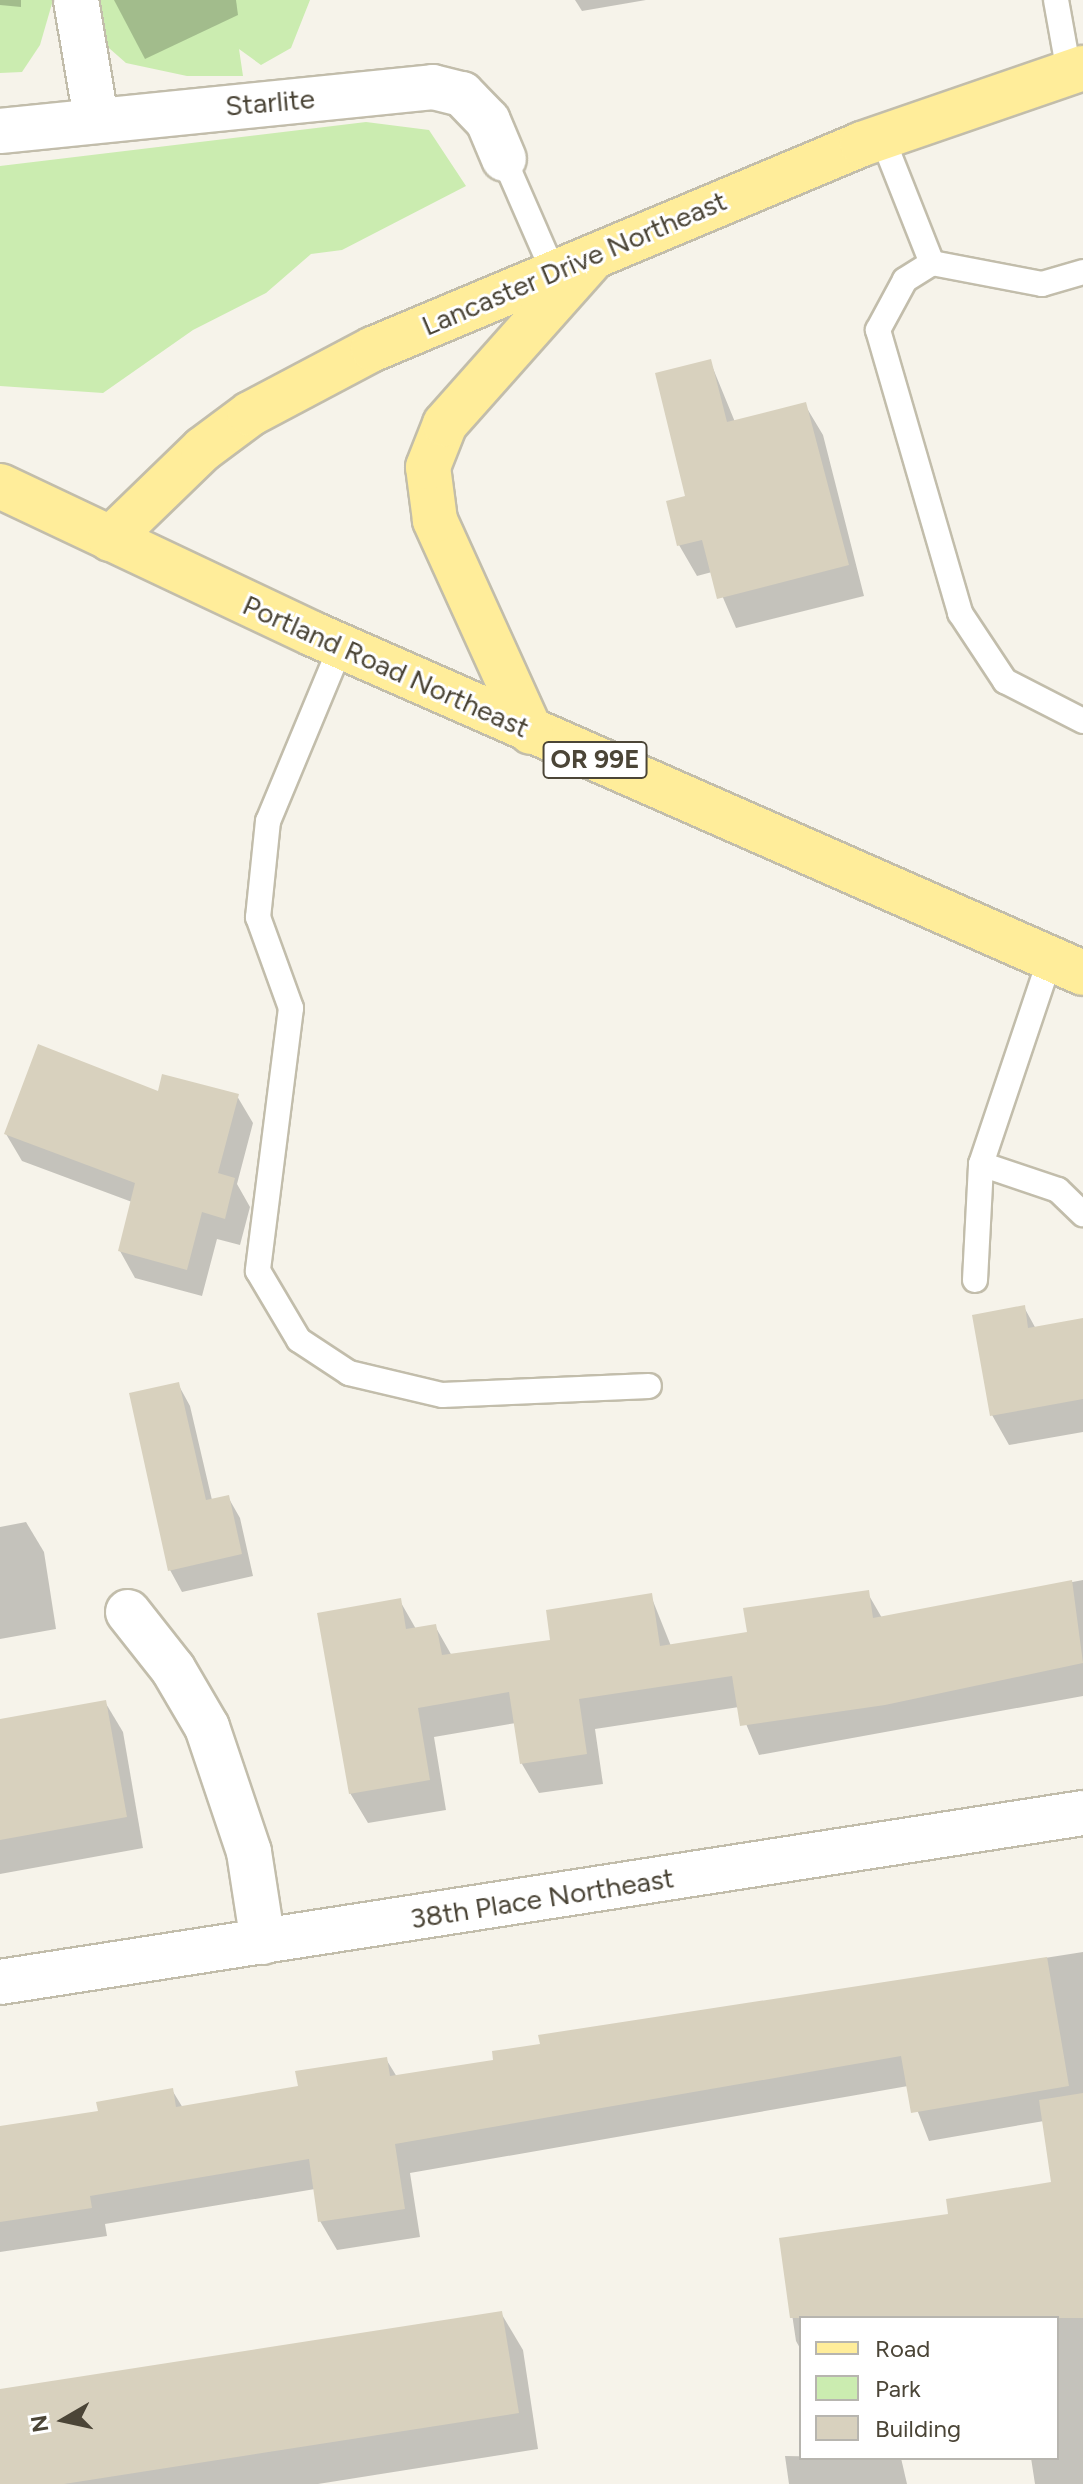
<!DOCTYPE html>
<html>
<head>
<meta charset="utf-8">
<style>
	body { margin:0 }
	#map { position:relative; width:1083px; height:2484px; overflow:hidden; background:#f6f3ea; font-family:Figtree,sans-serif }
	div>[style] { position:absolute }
	.green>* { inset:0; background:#cbecb0 }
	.shadow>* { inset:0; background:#0003 }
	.building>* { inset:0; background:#d8d1be }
	.roads { filter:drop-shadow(2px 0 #c2bdab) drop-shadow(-2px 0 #c2bdab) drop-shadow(0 2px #c2bdab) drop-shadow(0 -2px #c2bdab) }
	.lane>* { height:24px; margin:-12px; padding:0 12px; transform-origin:12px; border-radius:12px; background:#fff }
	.street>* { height:44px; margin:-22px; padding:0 22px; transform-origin:22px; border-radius:22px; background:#fff }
	.primary>* { height:44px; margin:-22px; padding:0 22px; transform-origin:22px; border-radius:22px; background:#ffed9a }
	span { translate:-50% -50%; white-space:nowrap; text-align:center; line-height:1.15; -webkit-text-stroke:6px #fff; paint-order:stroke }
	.shield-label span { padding:2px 6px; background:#fff; border:2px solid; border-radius:6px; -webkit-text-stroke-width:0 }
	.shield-label { font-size:26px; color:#4b4537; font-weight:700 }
	.street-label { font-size:28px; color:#4b4537 }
	.legend { position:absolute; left:799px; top:2316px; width:260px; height:144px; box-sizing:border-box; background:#fff; border:2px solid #b7b5af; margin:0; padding:10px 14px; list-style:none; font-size:24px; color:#4b4537 }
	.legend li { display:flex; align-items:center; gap:16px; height:40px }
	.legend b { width:40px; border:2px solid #b7b5af }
	.north { position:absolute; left:24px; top:2380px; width:80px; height:80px; -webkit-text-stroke:6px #fff; paint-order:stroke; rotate:261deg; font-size:22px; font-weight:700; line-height:32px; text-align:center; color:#4b4537 }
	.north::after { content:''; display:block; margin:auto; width:28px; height:36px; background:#4b4537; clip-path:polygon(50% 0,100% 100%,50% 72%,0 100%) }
</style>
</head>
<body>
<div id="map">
	<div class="green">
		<div style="clip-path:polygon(0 0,53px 0,40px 45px,22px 72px,0 73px)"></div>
		<div style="clip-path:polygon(92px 0,310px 0,291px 48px,261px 65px,239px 49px,243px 76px,187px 76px,126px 63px,93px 34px)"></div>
		<div style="clip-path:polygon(366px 122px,429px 130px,466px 186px,342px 250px,311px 254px,266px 293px,193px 330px,103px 393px,0 386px,0 166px)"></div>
	</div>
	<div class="shadow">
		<div style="clip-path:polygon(0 0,21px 0,21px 7px,0 5px)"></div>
		<div style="clip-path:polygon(114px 0,236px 0,238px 15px,145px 59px)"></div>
		<div style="clip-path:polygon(575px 0,646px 0,582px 11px)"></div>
		<div style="clip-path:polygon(710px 361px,735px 422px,805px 405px,823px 435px,864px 596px,736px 628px,712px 572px,697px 576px,679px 545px)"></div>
		<div style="clip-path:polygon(160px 1094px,237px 1096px,253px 1123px,237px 1184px,250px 1207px,240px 1245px,217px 1239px,202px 1296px,135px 1278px,120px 1251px,132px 1202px,22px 1161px,6px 1134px)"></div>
		<div style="clip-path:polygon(1024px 1307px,1036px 1329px,1083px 1320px,1083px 1432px,1009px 1445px,992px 1415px)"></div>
		<div style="clip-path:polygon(178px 1384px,190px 1406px,212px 1500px,228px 1497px,240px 1518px,253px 1576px,182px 1592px,170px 1570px)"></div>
		<div style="clip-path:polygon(26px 1522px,44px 1552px,56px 1629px,0 1639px,0 1527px)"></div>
		<div style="clip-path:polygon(1083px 1580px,1083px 1696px,759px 1755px,739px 1707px,595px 1729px,603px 1784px,539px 1793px,522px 1764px,516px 1723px,434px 1737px,446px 1810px,368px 1823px,350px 1793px,400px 1601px,416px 1629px,435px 1626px,452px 1656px,553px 1641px,651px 1596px,671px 1646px,749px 1634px,867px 1592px,882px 1618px)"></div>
		<div style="clip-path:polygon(105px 1702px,123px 1732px,143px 1848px,0 1874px,0 1721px)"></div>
		<div style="clip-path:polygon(1083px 1952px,1083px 2484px,1035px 2484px,1031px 2458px,1057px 2458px,1057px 2318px,801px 2318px,801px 2350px,796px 2341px,781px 2240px,950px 2216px,1053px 2184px,1044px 2121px,929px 2141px,908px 2086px,410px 2173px,420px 2237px,337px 2250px,320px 2221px,315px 2189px,105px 2224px,107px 2236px,0 2252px,0 2128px,100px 2113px,172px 2090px,183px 2108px,300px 2088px,386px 2059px,397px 2077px,495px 2061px,542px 2046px,541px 2037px)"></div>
		<div style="clip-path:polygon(501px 2313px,523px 2350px,538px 2449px,318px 2484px,0 2484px,0 2391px)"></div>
		<div style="clip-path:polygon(785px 2456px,901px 2458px,907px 2484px,789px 2484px)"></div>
	</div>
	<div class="building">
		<div style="clip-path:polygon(711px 359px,727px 422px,806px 402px,849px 565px,717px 599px,702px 540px,677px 546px,666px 501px,685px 496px,655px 373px)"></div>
		<div style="clip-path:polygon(38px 1044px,158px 1091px,162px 1074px,239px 1094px,218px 1173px,235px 1178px,225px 1219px,202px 1212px,187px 1270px,118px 1251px,135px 1183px,4px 1134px)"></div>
		<div style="clip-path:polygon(1025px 1305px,1028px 1328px,1083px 1318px,1083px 1399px,990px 1416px,972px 1315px)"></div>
		<div style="clip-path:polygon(179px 1382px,206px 1500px,229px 1495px,242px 1554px,168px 1571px,129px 1393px)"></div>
		<div style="clip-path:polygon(1072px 1580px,1083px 1663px,885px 1705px,740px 1726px,732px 1676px,579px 1699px,587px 1754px,520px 1764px,509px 1692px,418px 1708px,430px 1780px,349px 1794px,317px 1613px,401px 1598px,406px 1629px,436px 1624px,442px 1655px,550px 1640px,546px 1610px,652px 1593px,660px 1646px,747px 1632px,743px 1608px,869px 1590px,873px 1618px)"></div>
		<div style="clip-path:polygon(106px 1700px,127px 1817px,0 1840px,0 1719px)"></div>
		<div style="clip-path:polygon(1047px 1957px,1069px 2086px,911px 2113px,901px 2056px,395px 2144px,405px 2209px,318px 2222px,309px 2159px,90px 2196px,92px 2208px,0 2222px,0 2126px,98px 2111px,96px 2102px,173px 2088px,176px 2107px,298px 2086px,295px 2071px,387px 2057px,390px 2076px,493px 2060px,492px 2051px,540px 2044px,538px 2035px)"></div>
		<div style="clip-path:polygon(1083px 2093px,1083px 2318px,790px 2318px,779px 2238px,948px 2214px,946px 2199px,1051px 2182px,1039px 2100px)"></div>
		<div style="clip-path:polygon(502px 2311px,519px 2413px,64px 2484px,0 2484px,0 2389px)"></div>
	</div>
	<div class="roads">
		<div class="lane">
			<div style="left:1056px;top:0;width:73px;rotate:79.8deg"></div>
			<div style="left:882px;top:137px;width:136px;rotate:68.4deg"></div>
			<div style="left:932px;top:263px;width:112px;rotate:10.8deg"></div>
			<div style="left:1042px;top:284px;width:43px;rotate:-16.3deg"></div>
			<div style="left:504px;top:159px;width:122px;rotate:66.4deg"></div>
			<div style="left:932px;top:263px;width:32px;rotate:148deg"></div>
			<div style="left:905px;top:280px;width:57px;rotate:118.4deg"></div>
			<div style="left:878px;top:330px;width:295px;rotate:73.8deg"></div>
			<div style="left:960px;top:613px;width:82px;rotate:56.5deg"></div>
			<div style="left:1005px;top:681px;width:88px;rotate:27.1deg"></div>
			<div style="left:341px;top:646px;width:190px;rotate:112.6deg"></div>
			<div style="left:268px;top:821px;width:97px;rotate:95.9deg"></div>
			<div style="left:258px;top:917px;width:97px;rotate:70.1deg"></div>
			<div style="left:291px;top:1008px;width:265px;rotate:97.2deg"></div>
			<div style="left:258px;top:1271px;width:80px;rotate:59.3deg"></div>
			<div style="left:299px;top:1340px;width:60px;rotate:33.4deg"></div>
			<div style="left:349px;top:1373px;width:96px;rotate:13.3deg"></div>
			<div style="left:442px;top:1395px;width:207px;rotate:-2.5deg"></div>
			<div style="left:1050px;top:959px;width:216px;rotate:108.6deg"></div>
			<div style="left:981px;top:1164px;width:81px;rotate:18.7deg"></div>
			<div style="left:1058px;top:1190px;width:35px;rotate:44deg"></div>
			<div style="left:975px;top:1280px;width:116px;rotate:-87deg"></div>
		</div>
		<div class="street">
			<div style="left:76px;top:0;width:120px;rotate:80.4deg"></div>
			<div style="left:0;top:131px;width:435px;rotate:-5.8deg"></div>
			<div style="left:433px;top:87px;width:30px;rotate:14deg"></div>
			<div style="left:462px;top:94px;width:37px;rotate:46deg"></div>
			<div style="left:488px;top:121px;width:41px;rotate:67.2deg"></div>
			<div style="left:128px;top:1612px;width:73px;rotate:51.7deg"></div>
			<div style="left:173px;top:1669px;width:67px;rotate:59.6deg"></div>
			<div style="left:207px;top:1727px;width:132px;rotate:71.4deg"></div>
			<div style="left:249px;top:1852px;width:91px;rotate:81.2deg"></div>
			<div style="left:0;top:1982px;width:1096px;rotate:-8.87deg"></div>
		</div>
		<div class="primary">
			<div style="left:0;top:486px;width:346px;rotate:25.3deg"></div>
			<div style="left:313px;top:634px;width:841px;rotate:23.76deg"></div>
			<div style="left:110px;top:539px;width:129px;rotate:-44.1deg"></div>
			<div style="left:203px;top:449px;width:59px;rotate:-36.7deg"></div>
			<div style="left:250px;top:414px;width:139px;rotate:-27.9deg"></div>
			<div style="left:373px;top:349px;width:530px;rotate:-22.74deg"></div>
			<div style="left:862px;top:144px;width:234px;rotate:-19deg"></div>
			<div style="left:531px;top:732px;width:233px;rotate:-114.4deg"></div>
			<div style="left:435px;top:520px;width:53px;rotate:-97.5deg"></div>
			<div style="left:428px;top:467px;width:46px;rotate:-68.4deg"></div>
			<div style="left:445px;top:424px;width:217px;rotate:-48.4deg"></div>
		</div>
	</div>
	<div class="shield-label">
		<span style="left:595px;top:760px">OR 99E</span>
	</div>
	<div class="street-label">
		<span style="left:270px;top:102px;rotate:-5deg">Starlite</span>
		<span style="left:574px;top:263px;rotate:-23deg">Lancaster Drive Northeast</span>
		<span style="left:386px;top:666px;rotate:24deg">Portland Road Northeast</span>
		<span style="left:542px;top:1898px;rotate:-9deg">38th Place Northeast</span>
	</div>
	<ul class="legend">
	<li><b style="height:10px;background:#ffed9a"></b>Road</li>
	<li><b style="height:22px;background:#cbecb0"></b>Park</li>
	<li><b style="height:22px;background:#d8d1be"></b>Building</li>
	</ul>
	<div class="north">N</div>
</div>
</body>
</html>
